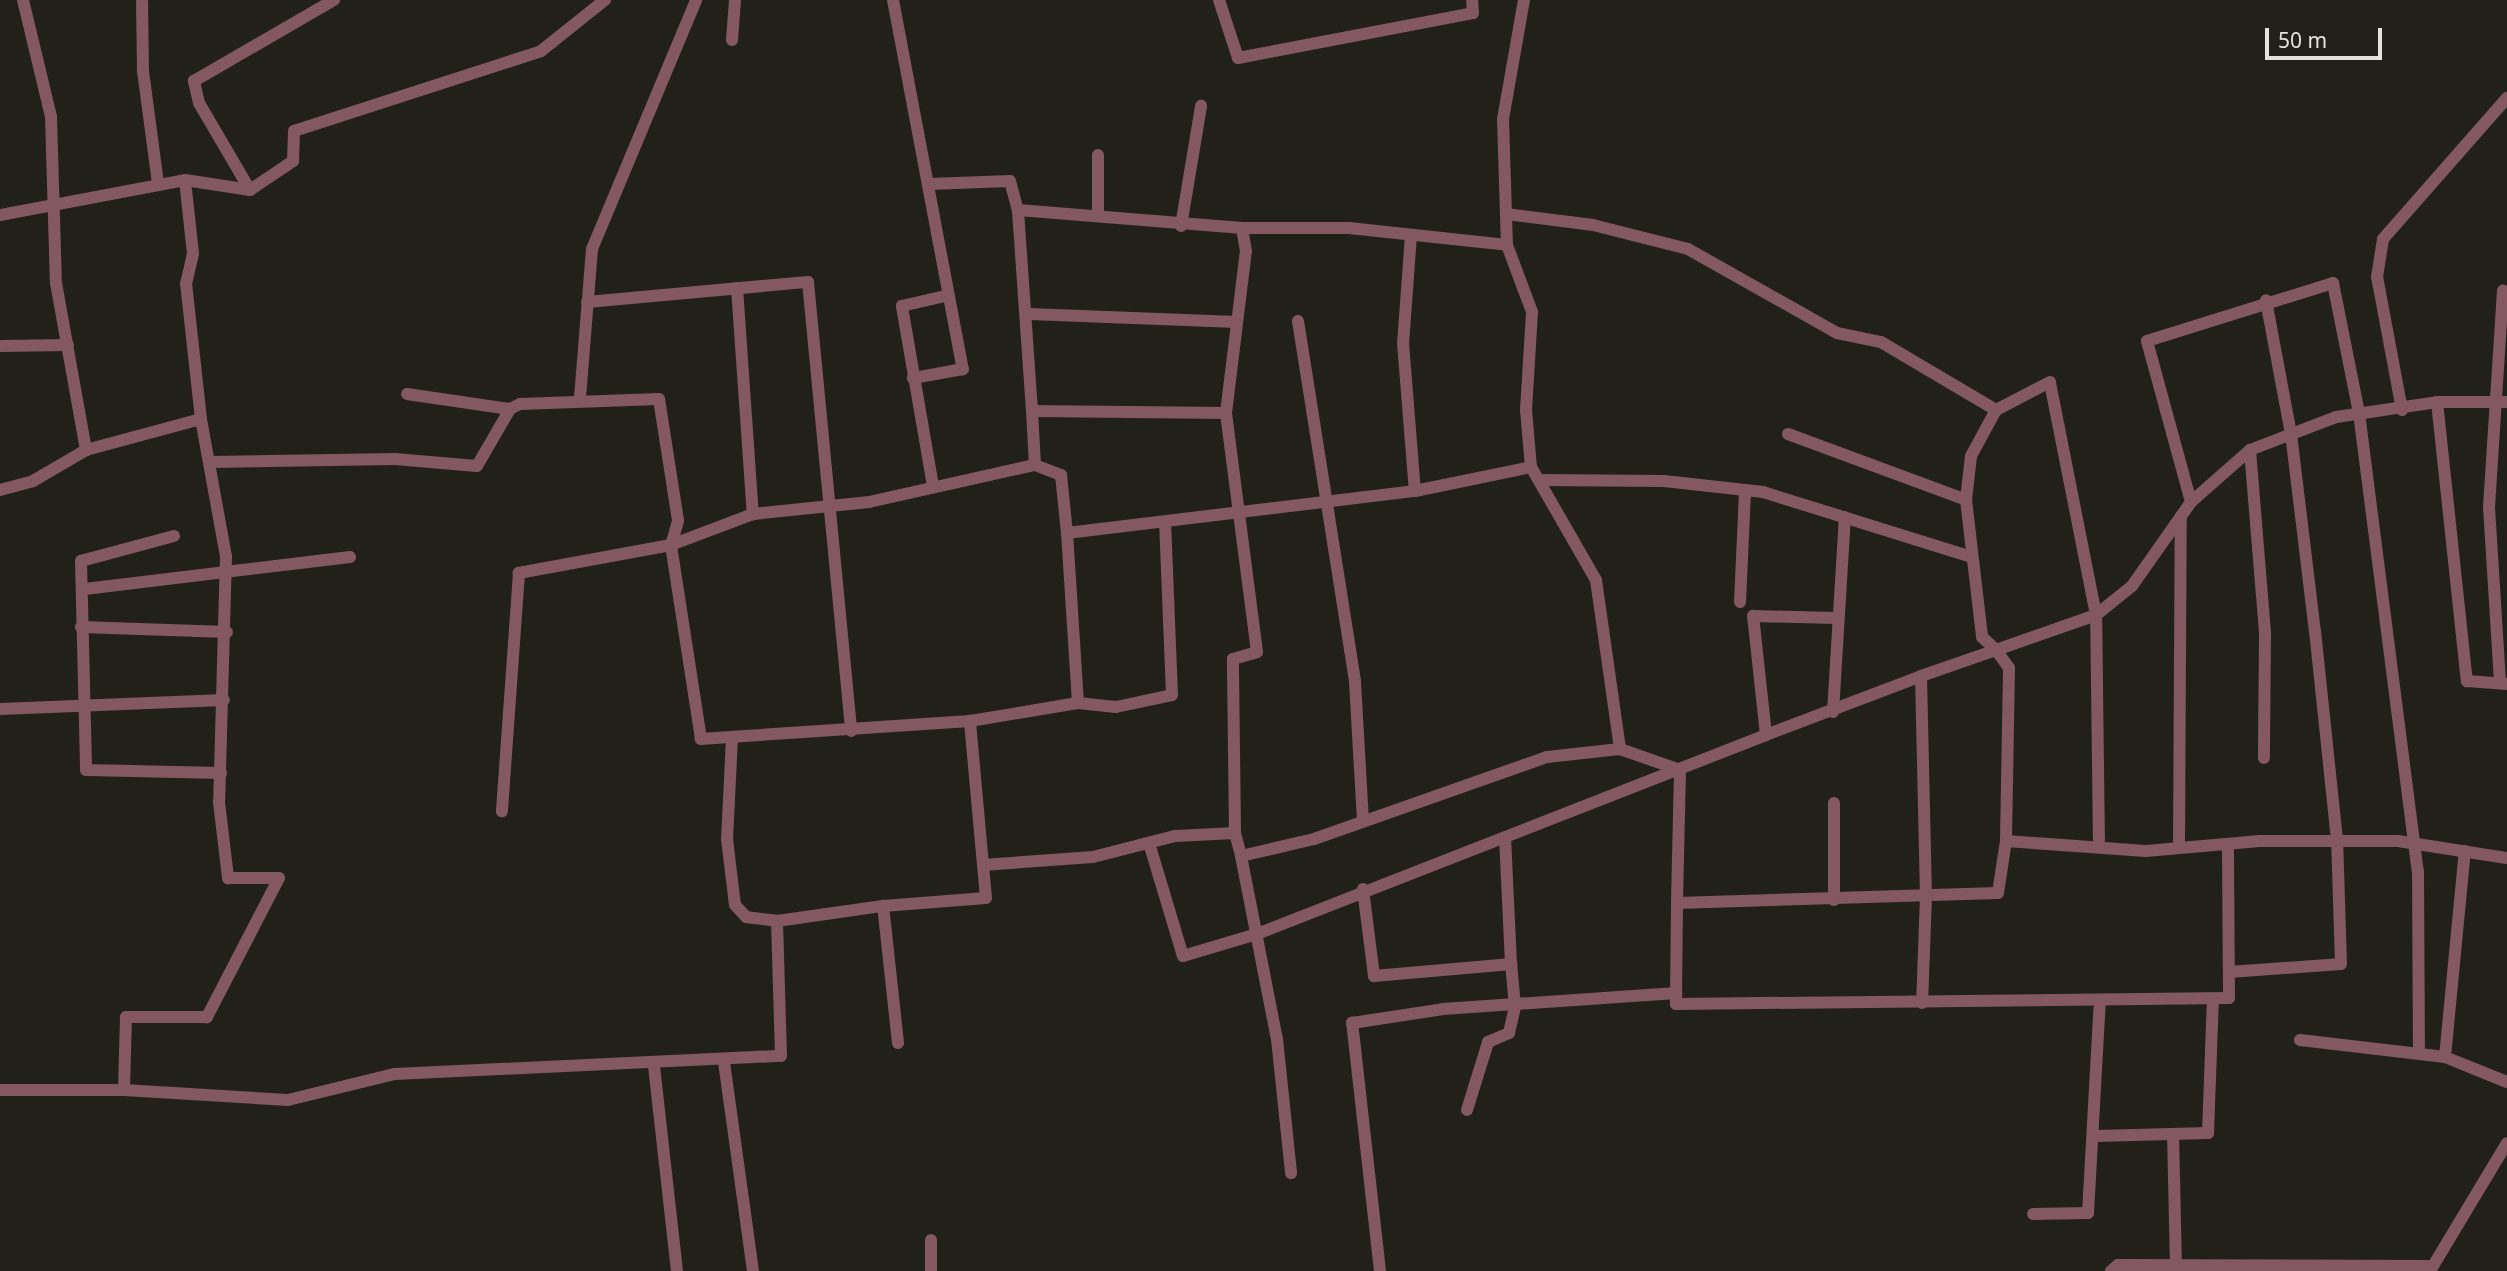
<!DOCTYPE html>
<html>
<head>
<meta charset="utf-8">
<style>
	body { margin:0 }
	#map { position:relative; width:2507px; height:1271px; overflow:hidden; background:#212019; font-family:"Noto Sans",sans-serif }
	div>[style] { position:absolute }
	.minor>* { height:12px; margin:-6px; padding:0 6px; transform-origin:6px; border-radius:6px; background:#835861 }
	span { translate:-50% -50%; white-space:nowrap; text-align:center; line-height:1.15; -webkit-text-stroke:5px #212019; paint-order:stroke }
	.scale { position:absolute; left:2265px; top:28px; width:117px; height:32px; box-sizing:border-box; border:4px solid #e3e2dd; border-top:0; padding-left:9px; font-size:21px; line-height:24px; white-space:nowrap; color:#e3e2dd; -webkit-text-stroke:5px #212019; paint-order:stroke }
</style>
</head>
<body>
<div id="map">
	<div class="minor">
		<div style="left:23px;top:0;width:120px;rotate:76.5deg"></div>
		<div style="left:51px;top:117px;width:166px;rotate:88.3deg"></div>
		<div style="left:56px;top:283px;width:170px;rotate:79.8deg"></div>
		<div style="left:142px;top:0;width:71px;rotate:89.2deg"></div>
		<div style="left:143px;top:71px;width:114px;rotate:82.4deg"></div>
		<div style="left:893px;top:0;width:376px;rotate:79.3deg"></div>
		<div style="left:963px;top:369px;width:51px;rotate:169.8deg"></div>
		<div style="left:1219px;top:0;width:61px;rotate:71.9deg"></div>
		<div style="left:1238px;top:58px;width:239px;rotate:-10.8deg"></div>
		<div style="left:1473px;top:13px;width:13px;rotate:-94deg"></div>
		<div style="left:1524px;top:0;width:121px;rotate:100deg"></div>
		<div style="left:1503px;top:119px;width:126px;rotate:88.2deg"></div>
		<div style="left:1507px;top:245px;width:72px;rotate:69.5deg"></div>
		<div style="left:1532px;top:312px;width:98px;rotate:93.5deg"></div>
		<div style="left:1526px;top:410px;width:57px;rotate:85deg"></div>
		<div style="left:1531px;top:467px;width:130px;rotate:60.1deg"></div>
		<div style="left:1596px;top:580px;width:171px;rotate:81.9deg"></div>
		<div style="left:1620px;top:749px;width:64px;rotate:19.3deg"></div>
		<div style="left:1680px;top:770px;width:133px;rotate:91.3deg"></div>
		<div style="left:1677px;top:903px;width:321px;rotate:-1.8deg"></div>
		<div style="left:1998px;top:893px;width:53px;rotate:-81.3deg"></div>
		<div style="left:2006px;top:841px;width:140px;rotate:4.1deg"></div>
		<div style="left:2146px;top:851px;width:114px;rotate:-5deg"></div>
		<div style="left:2260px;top:841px;width:138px"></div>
		<div style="left:2398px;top:841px;width:110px;rotate:8.9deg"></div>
		<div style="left:732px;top:40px;width:40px;rotate:-85.7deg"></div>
		<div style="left:929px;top:184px;width:81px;rotate:-2.1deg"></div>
		<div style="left:1010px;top:181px;width:30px;rotate:75deg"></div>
		<div style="left:250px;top:190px;width:101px;rotate:-120.4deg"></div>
		<div style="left:199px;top:103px;width:23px;rotate:-103deg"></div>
		<div style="left:194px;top:81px;width:162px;rotate:-30.1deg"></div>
		<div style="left:1098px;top:214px;width:59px;rotate:-90deg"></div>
		<div style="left:1506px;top:214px;width:88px;rotate:7.2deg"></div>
		<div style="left:1593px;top:225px;width:98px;rotate:14.2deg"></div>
		<div style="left:1688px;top:249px;width:171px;rotate:29.4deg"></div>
		<div style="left:1837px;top:333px;width:45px;rotate:11.6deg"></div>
		<div style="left:1881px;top:342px;width:134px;rotate:30.6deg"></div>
		<div style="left:0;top:215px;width:188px;rotate:-10.7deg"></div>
		<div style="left:185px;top:180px;width:66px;rotate:8.7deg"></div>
		<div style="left:250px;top:190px;width:52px;rotate:-34deg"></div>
		<div style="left:293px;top:161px;width:30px;rotate:-88deg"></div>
		<div style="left:294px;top:131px;width:260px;rotate:-17.9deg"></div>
		<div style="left:541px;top:51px;width:82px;rotate:-38.6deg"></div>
		<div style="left:1181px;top:226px;width:122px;rotate:-80.5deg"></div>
		<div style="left:1411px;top:235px;width:108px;rotate:94.2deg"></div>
		<div style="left:1403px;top:343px;width:148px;rotate:85.4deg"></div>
		<div style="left:737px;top:288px;width:227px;rotate:86deg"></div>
		<div style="left:587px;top:302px;width:222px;rotate:-5.2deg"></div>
		<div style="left:808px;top:282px;width:451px;rotate:84.5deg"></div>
		<div style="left:1029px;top:314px;width:208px;rotate:2.2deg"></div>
		<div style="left:1298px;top:321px;width:365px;rotate:81deg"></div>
		<div style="left:1355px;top:682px;width:138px;rotate:86.7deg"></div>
		<div style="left:0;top:346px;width:68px;rotate:-0.8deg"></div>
		<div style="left:407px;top:394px;width:104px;rotate:8.3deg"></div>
		<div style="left:580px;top:398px;width:149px;rotate:-85.4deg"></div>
		<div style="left:592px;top:249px;width:270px;rotate:-67.3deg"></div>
		<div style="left:2437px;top:402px;width:281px;rotate:83.9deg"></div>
		<div style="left:2467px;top:681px;width:40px;rotate:4.3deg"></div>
		<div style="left:2402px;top:410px;width:135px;rotate:-100.6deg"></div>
		<div style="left:2377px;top:277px;width:38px;rotate:-81deg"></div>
		<div style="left:2383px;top:239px;width:188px;rotate:-48.7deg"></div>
		<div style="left:1032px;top:411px;width:201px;rotate:-94deg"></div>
		<div style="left:1018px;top:210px;width:225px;rotate:4.6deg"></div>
		<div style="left:201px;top:419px;width:139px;rotate:79.7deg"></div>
		<div style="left:226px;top:556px;width:246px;rotate:91.6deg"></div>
		<div style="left:219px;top:802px;width:77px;rotate:83.2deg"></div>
		<div style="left:228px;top:878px;width:51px"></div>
		<div style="left:279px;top:878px;width:157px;rotate:117.4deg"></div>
		<div style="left:207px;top:1017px;width:81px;rotate:180deg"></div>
		<div style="left:126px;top:1017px;width:73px;rotate:91.6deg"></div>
		<div style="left:124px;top:1090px;width:164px;rotate:3.5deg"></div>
		<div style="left:288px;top:1100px;width:110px;rotate:-13.7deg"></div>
		<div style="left:395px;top:1074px;width:386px;rotate:-2.7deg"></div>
		<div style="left:781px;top:1056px;width:135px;rotate:-91.7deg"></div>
		<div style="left:777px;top:921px;width:107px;rotate:-8.1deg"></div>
		<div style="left:1788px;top:434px;width:190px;rotate:20.3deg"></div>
		<div style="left:2250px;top:450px;width:185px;rotate:85.3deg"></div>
		<div style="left:2265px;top:634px;width:124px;rotate:90.5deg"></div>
		<div style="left:211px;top:462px;width:184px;rotate:-0.9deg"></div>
		<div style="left:395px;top:459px;width:82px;rotate:4.9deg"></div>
		<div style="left:477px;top:466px;width:66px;rotate:-59.9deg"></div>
		<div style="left:510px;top:409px;width:11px;rotate:-27deg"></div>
		<div style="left:520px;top:404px;width:139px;rotate:-2.1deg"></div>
		<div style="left:659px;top:399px;width:123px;rotate:81.1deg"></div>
		<div style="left:678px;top:521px;width:25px;rotate:106deg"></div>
		<div style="left:671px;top:545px;width:155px;rotate:169.6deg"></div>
		<div style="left:519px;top:573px;width:239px;rotate:94.1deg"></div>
		<div style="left:1035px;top:465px;width:54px;rotate:-93.2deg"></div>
		<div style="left:1032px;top:411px;width:194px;rotate:0.6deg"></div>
		<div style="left:1539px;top:480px;width:125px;rotate:0.5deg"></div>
		<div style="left:1664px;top:481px;width:100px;rotate:6.3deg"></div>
		<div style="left:1763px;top:492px;width:216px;rotate:17.3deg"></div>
		<div style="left:933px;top:486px;width:183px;rotate:-99.8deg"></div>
		<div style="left:902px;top:306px;width:44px;rotate:-13.1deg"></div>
		<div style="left:0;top:490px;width:34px;rotate:-15deg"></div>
		<div style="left:33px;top:481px;width:61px;rotate:-30.3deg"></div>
		<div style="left:86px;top:450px;width:119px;rotate:-15.1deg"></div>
		<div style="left:201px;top:419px;width:136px;rotate:-96.3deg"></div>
		<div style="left:186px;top:284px;width:31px;rotate:-77deg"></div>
		<div style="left:193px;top:254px;width:74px;rotate:-96.2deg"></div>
		<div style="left:2191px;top:502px;width:167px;rotate:-105.3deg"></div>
		<div style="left:2147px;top:341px;width:195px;rotate:-17.3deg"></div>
		<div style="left:2333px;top:283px;width:133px;rotate:78.7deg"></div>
		<div style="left:2359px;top:413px;width:462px;rotate:82.7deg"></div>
		<div style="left:2418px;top:871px;width:182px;rotate:89.7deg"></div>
		<div style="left:174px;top:536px;width:96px;rotate:165deg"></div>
		<div style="left:81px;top:561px;width:209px;rotate:88.6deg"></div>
		<div style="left:86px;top:770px;width:135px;rotate:1.3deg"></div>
		<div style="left:85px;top:589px;width:267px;rotate:-6.9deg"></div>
		<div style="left:1740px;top:602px;width:112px;rotate:-87.4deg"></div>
		<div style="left:81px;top:627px;width:146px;rotate:2deg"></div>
		<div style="left:1921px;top:676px;width:220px;rotate:88.7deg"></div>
		<div style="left:1926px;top:896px;width:107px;rotate:92.1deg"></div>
		<div style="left:2500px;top:682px;width:175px;rotate:-93.6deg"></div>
		<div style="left:2489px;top:507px;width:217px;rotate:-86.3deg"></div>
		<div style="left:1078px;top:703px;width:38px;rotate:6deg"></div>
		<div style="left:1116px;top:707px;width:57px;rotate:-12.1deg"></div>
		<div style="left:1172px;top:695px;width:173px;rotate:-92.3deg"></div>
		<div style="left:0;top:709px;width:224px;rotate:-2.3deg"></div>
		<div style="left:1833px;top:712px;width:195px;rotate:-86.5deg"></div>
		<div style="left:970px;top:721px;width:270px;rotate:176.2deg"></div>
		<div style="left:701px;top:739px;width:196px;rotate:-98.8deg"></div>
		<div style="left:671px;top:545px;width:88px;rotate:-20.7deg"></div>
		<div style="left:753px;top:514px;width:117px;rotate:-5.9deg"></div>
		<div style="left:869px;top:502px;width:170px;rotate:-12.6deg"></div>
		<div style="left:1035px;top:465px;width:28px;rotate:21deg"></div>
		<div style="left:1061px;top:475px;width:58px;rotate:84.1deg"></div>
		<div style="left:1766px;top:735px;width:120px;rotate:-96.2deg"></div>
		<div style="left:1753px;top:616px;width:82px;rotate:1.4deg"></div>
		<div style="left:732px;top:738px;width:101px;rotate:92.8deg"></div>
		<div style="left:727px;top:839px;width:66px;rotate:83.1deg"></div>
		<div style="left:735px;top:905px;width:16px;rotate:47deg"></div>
		<div style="left:746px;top:917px;width:31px;rotate:7deg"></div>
		<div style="left:1235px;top:833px;width:174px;rotate:-90.7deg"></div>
		<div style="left:1233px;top:659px;width:25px;rotate:-16deg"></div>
		<div style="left:1257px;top:652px;width:241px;rotate:-97.4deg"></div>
		<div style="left:1226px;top:413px;width:163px;rotate:-83deg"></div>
		<div style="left:1246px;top:251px;width:23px;rotate:-100deg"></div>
		<div style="left:1242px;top:228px;width:107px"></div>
		<div style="left:1349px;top:228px;width:159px;rotate:6.1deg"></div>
		<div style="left:1149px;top:843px;width:118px;rotate:73.3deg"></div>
		<div style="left:1183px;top:956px;width:77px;rotate:-16.6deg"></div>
		<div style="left:1257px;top:934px;width:547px;rotate:-21.35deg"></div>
		<div style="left:1766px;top:735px;width:166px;rotate:-20.8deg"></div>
		<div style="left:1921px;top:676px;width:79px;rotate:-19.1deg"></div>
		<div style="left:1996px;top:650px;width:106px;rotate:-19.3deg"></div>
		<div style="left:2096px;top:615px;width:237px;rotate:-101.2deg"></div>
		<div style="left:2050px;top:382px;width:61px;rotate:152.6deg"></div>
		<div style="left:1996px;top:410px;width:52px;rotate:118.5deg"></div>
		<div style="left:1971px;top:456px;width:44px;rotate:96.5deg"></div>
		<div style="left:1966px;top:500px;width:138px;rotate:83.3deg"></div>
		<div style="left:1982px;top:637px;width:19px;rotate:43deg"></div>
		<div style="left:1996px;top:650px;width:22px;rotate:54deg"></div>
		<div style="left:2009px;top:668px;width:173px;rotate:91deg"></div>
		<div style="left:2099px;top:847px;width:232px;rotate:-90.7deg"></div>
		<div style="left:2096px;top:615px;width:46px;rotate:-38.9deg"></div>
		<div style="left:2132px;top:586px;width:103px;rotate:-54.9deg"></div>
		<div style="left:2191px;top:502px;width:79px;rotate:-41.4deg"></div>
		<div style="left:2250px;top:450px;width:92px;rotate:-21deg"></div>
		<div style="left:2336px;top:417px;width:102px;rotate:-8.4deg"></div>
		<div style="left:2437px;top:402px;width:70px"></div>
		<div style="left:2179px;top:848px;width:332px;rotate:-89.7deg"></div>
		<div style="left:1241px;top:856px;width:187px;rotate:78.9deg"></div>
		<div style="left:1277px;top:1039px;width:135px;rotate:84deg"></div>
		<div style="left:983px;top:865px;width:110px;rotate:-4.2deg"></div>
		<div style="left:1093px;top:857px;width:85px;rotate:-14.4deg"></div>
		<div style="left:1175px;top:836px;width:60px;rotate:-2.9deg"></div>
		<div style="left:1235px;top:833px;width:24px;rotate:75deg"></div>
		<div style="left:1241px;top:856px;width:75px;rotate:-13.1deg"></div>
		<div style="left:1314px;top:839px;width:247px;rotate:-19.4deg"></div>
		<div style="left:1547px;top:757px;width:73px;rotate:-6.3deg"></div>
		<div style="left:1363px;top:889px;width:88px;rotate:82.8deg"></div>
		<div style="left:1374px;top:976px;width:138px;rotate:-5deg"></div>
		<div style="left:1511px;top:964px;width:127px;rotate:-92.7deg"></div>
		<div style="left:1834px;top:900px;width:97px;rotate:-90deg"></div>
		<div style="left:1677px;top:903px;width:101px;rotate:90.6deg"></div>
		<div style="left:1676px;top:1004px;width:553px;rotate:-0.62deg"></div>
		<div style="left:2229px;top:998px;width:154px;rotate:-90.4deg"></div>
		<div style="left:2229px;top:972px;width:112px;rotate:-4.1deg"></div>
		<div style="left:2341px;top:964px;width:124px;rotate:-91.8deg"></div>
		<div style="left:2337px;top:840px;width:209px;rotate:-96deg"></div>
		<div style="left:2315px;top:632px;width:199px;rotate:-96.9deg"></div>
		<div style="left:2291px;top:434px;width:136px;rotate:-100.6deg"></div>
		<div style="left:2300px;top:1040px;width:146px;rotate:6.7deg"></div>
		<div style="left:2445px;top:1057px;width:67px;rotate:22deg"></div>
		<div style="left:898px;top:1043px;width:138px;rotate:-96.2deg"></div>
		<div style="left:883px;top:906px;width:103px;rotate:-4.4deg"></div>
		<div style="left:986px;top:898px;width:178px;rotate:-95.2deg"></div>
		<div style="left:970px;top:721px;width:109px;rotate:-9.5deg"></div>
		<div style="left:1078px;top:703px;width:170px;rotate:-93.7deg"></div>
		<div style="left:1067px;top:533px;width:351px;rotate:-6.9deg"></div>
		<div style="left:1415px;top:491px;width:118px;rotate:-11.7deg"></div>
		<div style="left:2445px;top:1057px;width:207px;rotate:-84.5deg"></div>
		<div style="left:724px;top:1062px;width:211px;rotate:82.1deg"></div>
		<div style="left:654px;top:1066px;width:206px;rotate:83.6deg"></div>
		<div style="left:0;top:1090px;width:124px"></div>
		<div style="left:1467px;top:1110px;width:71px;rotate:-72.8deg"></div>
		<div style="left:1488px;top:1042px;width:23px;rotate:-23deg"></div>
		<div style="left:1509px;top:1033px;width:28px;rotate:-77deg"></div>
		<div style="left:1515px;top:1006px;width:42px;rotate:-95.4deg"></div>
		<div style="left:2173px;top:1134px;width:131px;rotate:88.7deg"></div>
		<div style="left:2097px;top:1136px;width:111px;rotate:-1.5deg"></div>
		<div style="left:2208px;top:1133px;width:134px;rotate:-87.9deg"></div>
		<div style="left:2033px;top:1214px;width:55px;rotate:-1deg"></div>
		<div style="left:2088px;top:1213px;width:213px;rotate:-86.8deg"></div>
		<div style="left:931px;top:1271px;width:31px;rotate:-90deg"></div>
		<div style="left:1380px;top:1271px;width:250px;rotate:-96.4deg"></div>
		<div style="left:1352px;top:1023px;width:92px;rotate:-8.7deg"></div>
		<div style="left:1443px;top:1009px;width:234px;rotate:-3.9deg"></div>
		<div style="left:2111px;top:1271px;width:9px;rotate:-41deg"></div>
		<div style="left:2118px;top:1265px;width:315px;rotate:0.2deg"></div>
		<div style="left:2430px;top:1271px;width:149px;rotate:-59deg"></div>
	</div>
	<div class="scale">50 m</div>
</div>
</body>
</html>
